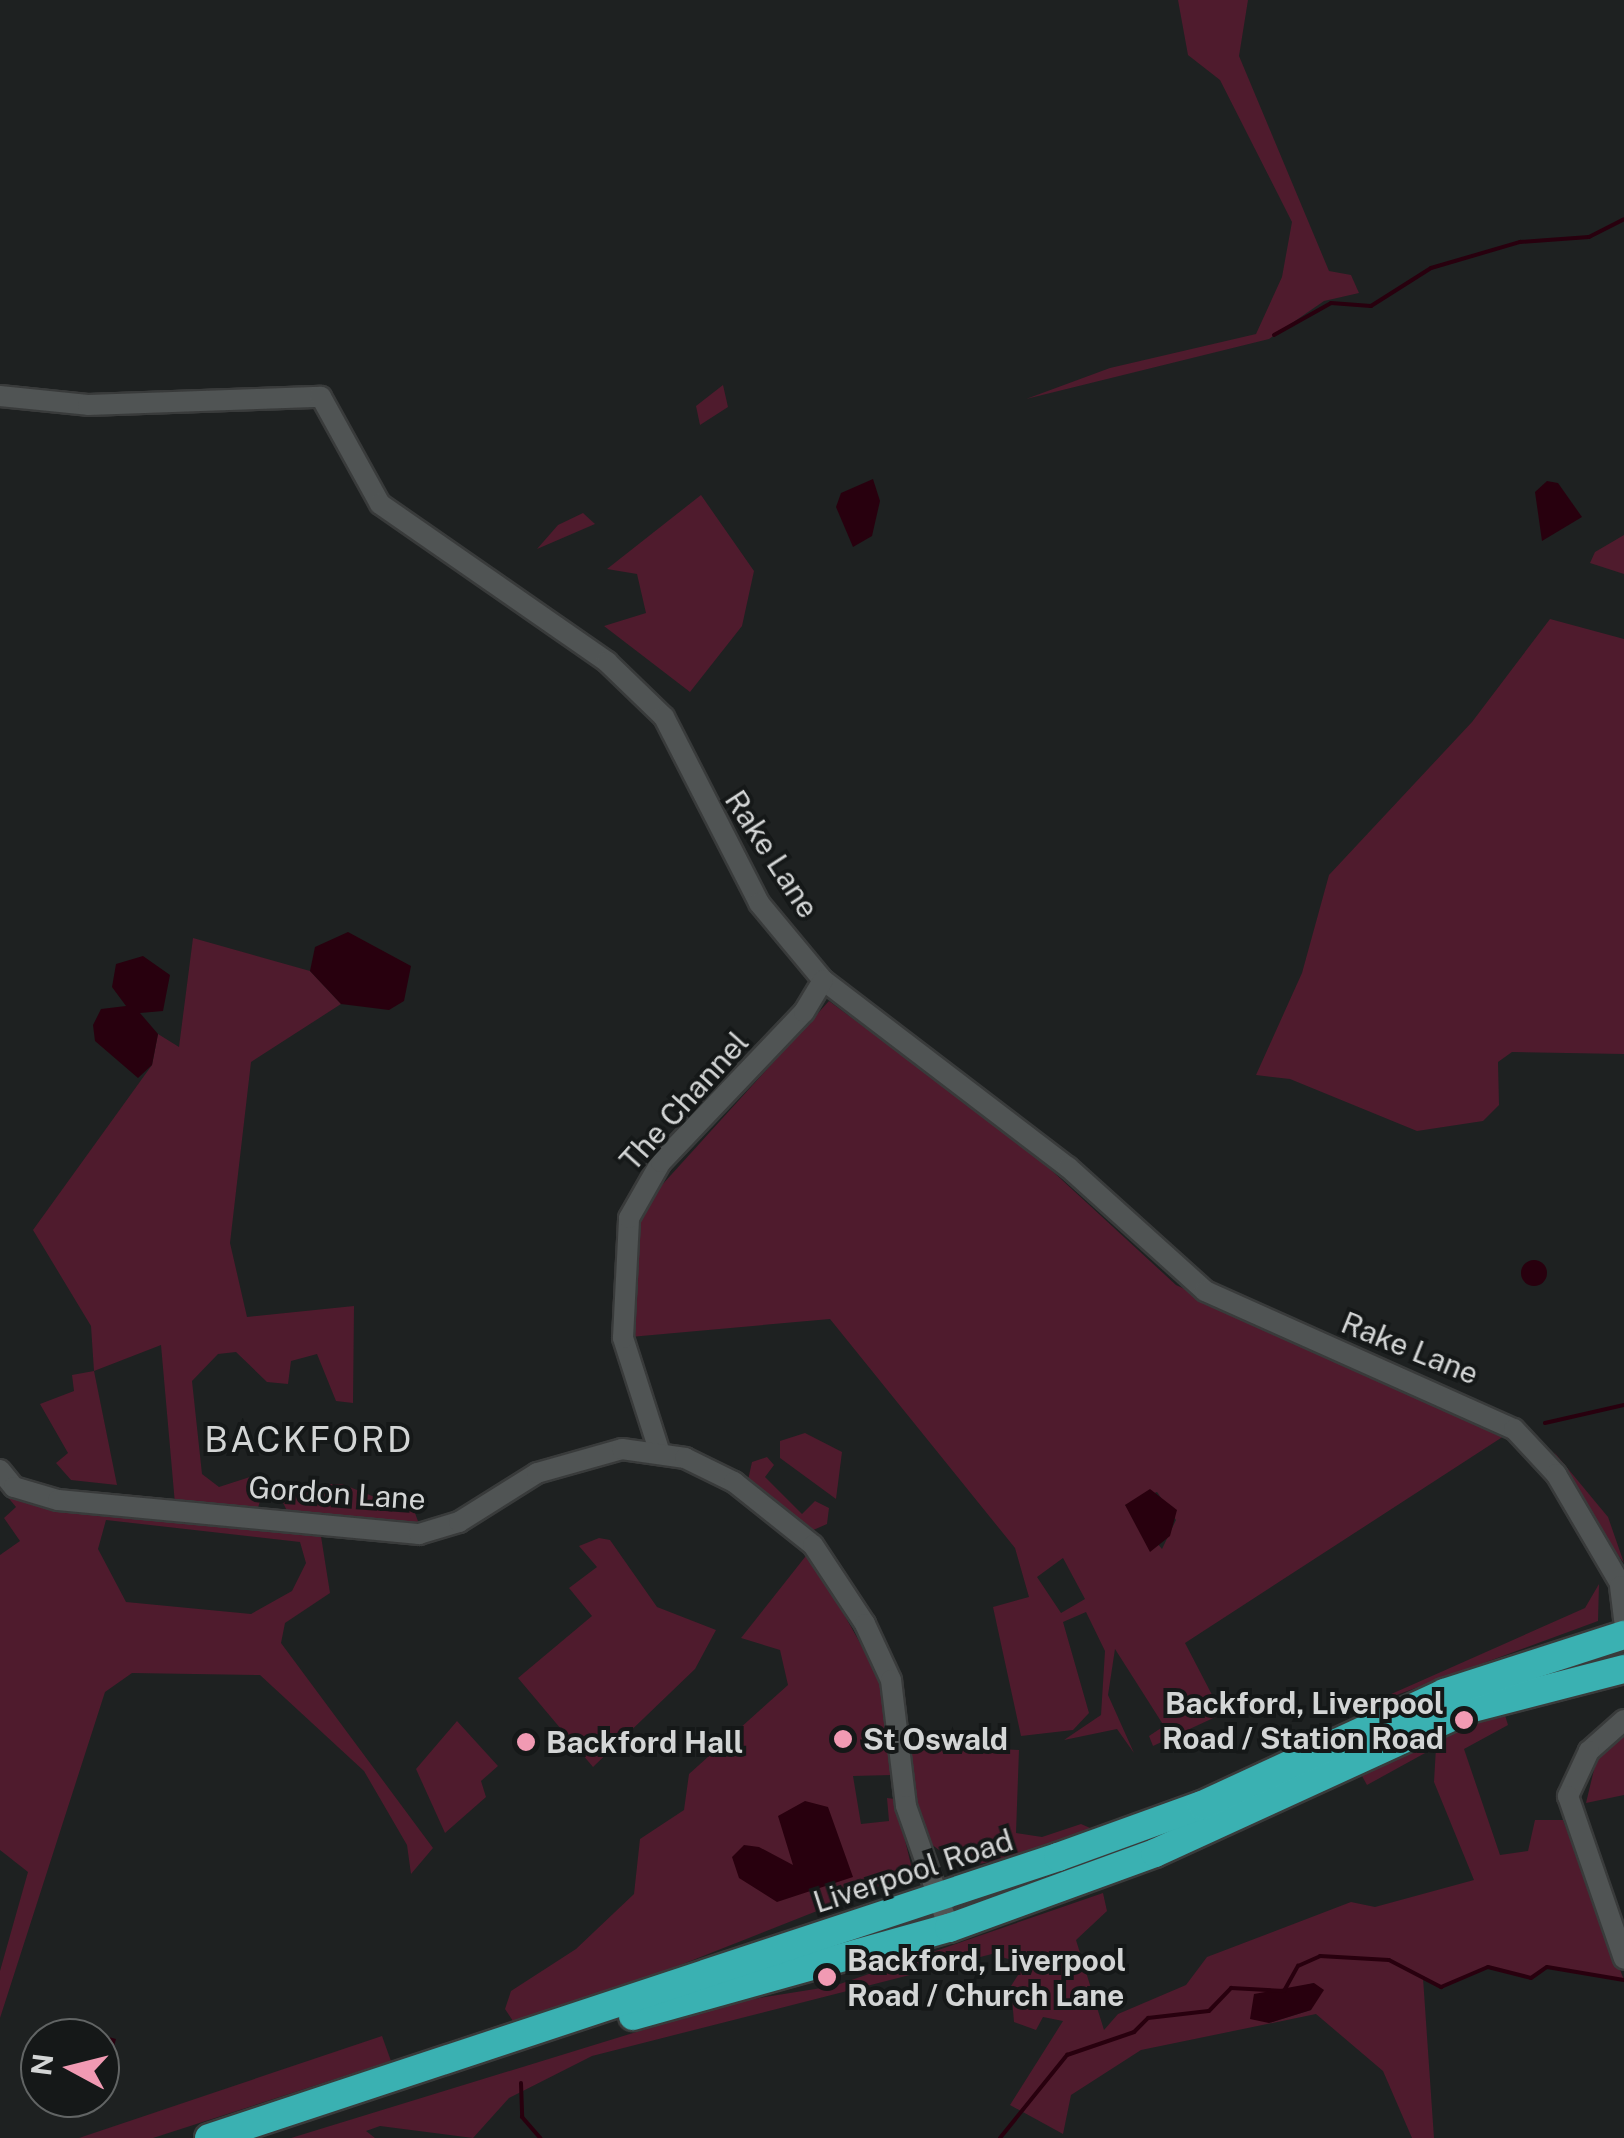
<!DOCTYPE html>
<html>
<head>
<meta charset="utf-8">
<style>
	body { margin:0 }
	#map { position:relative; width:1624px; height:2138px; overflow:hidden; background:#1e2121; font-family:"Public Sans",sans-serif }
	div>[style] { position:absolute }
	.green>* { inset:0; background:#4f1b2d }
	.water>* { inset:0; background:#28000e }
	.round { border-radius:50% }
	.stream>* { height:4px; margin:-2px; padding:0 2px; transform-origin:2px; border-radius:2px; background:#28000e }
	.roads { filter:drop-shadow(2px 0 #393b3b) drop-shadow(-2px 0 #393b3b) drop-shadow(0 2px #393b3b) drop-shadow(0 -2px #393b3b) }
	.tertiary>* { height:20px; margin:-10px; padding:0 10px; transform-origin:10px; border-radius:10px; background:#505454 }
	.trunk>* { height:28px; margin:-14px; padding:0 14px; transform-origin:14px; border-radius:14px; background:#3ab1b2 }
	.dots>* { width:28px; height:28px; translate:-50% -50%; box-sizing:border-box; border:5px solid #151818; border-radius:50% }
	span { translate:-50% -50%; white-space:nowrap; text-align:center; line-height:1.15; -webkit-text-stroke:8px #151818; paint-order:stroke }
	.street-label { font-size:30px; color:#d3d5d5 }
	.poi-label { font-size:30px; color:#d3d5d5; font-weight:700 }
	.right { translate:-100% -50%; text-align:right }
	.left { translate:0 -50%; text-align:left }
	.quarter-label { font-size:35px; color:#d3d5d5; letter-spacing:2.5px }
	.north { position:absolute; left:20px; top:2018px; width:100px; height:100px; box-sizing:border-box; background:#151818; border:2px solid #616464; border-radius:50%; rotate:277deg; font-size:28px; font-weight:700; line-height:40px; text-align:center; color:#d3d5d5 }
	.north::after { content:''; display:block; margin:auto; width:35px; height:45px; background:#f19ab3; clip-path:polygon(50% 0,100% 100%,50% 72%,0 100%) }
</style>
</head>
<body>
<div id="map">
	<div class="green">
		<div style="clip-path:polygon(1178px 0,1248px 0,1239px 56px,1329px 271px,1351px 275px,1359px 293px,1324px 301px,1269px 339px,1026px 399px,1110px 368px,1256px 334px,1282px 277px,1292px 222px,1220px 80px,1188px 55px)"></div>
		<div style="clip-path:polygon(723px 385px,728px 407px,700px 425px,696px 406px)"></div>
		<div style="clip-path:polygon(701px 495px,754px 571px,742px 626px,690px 692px,604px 626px,646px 613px,637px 574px,607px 569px)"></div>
		<div style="clip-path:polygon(583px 513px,595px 524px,537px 549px,558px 525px)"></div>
		<div style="clip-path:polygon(1624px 535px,1624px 574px,1590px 563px,1595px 552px)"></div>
		<div style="clip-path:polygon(1550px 619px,1624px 639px,1624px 1054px,1512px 1052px,1498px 1062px,1499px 1105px,1483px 1121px,1417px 1131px,1290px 1079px,1256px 1075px,1302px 973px,1329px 875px,1472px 722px)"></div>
		<div style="clip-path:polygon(193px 938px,310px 971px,341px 1004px,251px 1062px,230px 1243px,247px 1317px,354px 1306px,353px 1403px,336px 1401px,317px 1354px,291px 1361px,288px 1384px,267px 1382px,236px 1352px,218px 1354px,192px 1381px,202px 1474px,219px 1487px,253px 1476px,262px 1495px,256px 1514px,175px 1504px,161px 1345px,94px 1371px,117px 1485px,71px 1480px,56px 1463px,68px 1453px,40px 1404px,74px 1391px,72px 1375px,94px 1371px,91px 1326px,33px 1230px,152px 1065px,158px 1034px,179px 1047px)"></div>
		<div style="clip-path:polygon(evenodd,829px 1001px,1023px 1144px,1176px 1285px,1504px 1436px,1185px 1643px,1222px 1714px,1153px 1746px,1149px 1736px,1164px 1726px,1115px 1649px,1108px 1695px,1134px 1753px,1117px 1729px,1064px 1740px,1101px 1715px,1105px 1651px,1086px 1612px,1063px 1622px,1089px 1713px,1073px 1730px,1021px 1736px,993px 1607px,1029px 1597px,1015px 1548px,830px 1319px,630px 1337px,638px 1227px,651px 1197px,829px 1001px,1157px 1492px,1176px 1520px,1162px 1549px,1125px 1505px,1157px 1492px,829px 1001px,1063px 1558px,1085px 1599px,1061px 1613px,1037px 1577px,1063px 1558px)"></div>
		<div style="clip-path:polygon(805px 1433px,842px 1452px,836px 1499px,780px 1458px,780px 1441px)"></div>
		<div style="clip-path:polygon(1554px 1452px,1608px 1517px,1624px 1563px,1602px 1534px)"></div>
		<div style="clip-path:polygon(767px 1457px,774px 1465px,765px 1477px,802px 1514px,815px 1501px,829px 1508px,827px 1524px,811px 1531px,748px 1480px,752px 1462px)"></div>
		<div style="clip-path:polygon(274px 1484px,342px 1484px,415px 1513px,419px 1524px,288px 1513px)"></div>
		<div style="clip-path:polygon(evenodd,1px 1489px,320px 1530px,330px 1593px,285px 1623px,281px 1643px,433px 1848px,411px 1874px,407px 1845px,364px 1771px,260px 1675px,132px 1673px,105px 1692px,0 2018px,0 1971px,28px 1872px,0 1850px,0 1555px,20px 1541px,4px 1518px,16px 1507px,1px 1489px,106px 1520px,300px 1542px,306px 1563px,292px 1591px,251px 1614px,126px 1602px,98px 1549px,106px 1520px)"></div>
		<div style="clip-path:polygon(599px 1538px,610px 1540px,657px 1607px,716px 1630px,695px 1669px,593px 1767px,518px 1678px,592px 1616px,569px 1588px,597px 1567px,579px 1546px)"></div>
		<div style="clip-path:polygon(809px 1552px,887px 1691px,892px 1775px,853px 1776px,861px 1824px,889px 1821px,887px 1798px,895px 1799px,913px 1873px,617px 1990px,513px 2021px,505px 2009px,511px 1991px,576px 1949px,634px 1894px,640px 1839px,684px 1810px,689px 1774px,788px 1685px,780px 1650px,741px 1638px)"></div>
		<div style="clip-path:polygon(1599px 1584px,1598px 1621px,1353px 1711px,1585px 1608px)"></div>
		<div style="clip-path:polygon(evenodd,1504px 1712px,1508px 1725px,1464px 1749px,1500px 1855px,1528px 1851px,1535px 1820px,1563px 1820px,1624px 1980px,1547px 1967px,1531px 1978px,1488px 1967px,1441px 1987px,1423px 1978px,1434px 2138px,1412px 2138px,1383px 2071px,1316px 2014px,1141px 2050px,1071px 2095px,1063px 2134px,1010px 2105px,1063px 2021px,1043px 2017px,1036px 2030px,1014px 2022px,1011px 1986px,1025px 1964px,992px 1954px,592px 2056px,509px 2098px,473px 2138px,380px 2126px,366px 2131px,375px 2138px,291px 2138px,734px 2002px,834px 1986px,1103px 1893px,1107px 1911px,1076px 1940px,1104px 2030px,1118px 2014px,1186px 1985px,1207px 1957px,1351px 1902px,1375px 1907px,1474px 1880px,1434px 1782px,1436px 1747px,1367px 1785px,1357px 1767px,1416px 1737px,1504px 1712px,1314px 1983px,1311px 2010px,1269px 2023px,1284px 1991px,1314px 1983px)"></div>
		<div style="clip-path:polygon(457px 1721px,498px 1766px,481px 1781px,486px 1797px,445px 1833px,416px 1769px)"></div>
		<div style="clip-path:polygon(1624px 1730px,1624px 1795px,1586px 1803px,1597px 1757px)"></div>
		<div style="clip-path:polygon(917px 1744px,1019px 1750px,1016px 1833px,1042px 1837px,1081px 1824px,1097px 1831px,1046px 1852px,962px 1867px,931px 1844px,918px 1811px,909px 1750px)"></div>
		<div style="clip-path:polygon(382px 2036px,391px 2061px,153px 2138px,79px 2138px)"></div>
	</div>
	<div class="water">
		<div style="clip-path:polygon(873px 479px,880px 501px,872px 536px,853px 547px,836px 507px,841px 493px)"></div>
		<div style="clip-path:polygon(1547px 481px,1558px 483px,1582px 517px,1542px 541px,1535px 492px)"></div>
		<div style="clip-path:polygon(348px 932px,411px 966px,404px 1001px,389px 1010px,341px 1004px,310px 971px,315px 947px)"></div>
		<div style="clip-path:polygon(143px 956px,170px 975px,163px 1011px,140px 1013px,158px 1034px,152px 1065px,138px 1078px,95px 1041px,93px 1025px,101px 1009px,126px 1006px,112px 987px,116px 964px)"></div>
		<div class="round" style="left:1521px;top:1260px;width:26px;height:26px"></div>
		<div style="clip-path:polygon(1150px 1489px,1177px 1510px,1170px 1536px,1150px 1552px,1125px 1505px)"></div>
		<div style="clip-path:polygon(805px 1801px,828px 1807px,853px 1877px,777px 1902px,739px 1878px,732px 1857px,744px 1845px,759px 1847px,793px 1865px,778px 1816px)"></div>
		<div style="clip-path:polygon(1314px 1983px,1324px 1990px,1311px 2010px,1269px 2023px,1250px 2019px,1254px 1994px)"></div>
		<div style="clip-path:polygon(94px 2033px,116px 2039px,104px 2084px,100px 2038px,89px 2038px)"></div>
	</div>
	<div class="stream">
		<div style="left:1274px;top:335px;width:65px;rotate:-29.3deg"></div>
		<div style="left:1331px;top:303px;width:40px;rotate:4.3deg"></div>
		<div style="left:1371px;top:306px;width:71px;rotate:-32.3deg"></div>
		<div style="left:1431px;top:268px;width:93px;rotate:-16.3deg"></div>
		<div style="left:1520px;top:242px;width:69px;rotate:-4.1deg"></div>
		<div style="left:1589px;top:237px;width:39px;rotate:-27deg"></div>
		<div style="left:1545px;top:1423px;width:81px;rotate:-12.8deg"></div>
		<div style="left:521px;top:2083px;width:34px;rotate:88deg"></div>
		<div style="left:522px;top:2117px;width:28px;rotate:49deg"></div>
		<div style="left:1000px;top:2138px;width:107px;rotate:-51.1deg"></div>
		<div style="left:1067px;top:2055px;width:71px;rotate:-18.9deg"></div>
		<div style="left:1134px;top:2032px;width:20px;rotate:-45deg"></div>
		<div style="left:1148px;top:2018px;width:61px;rotate:-6.5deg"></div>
		<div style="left:1209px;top:2011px;width:32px;rotate:-46deg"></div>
		<div style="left:1231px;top:1988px;width:53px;rotate:3.2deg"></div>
		<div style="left:1284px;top:1991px;width:29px;rotate:-61deg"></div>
		<div style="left:1298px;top:1966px;width:24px;rotate:-24deg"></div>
		<div style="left:1320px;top:1956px;width:69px;rotate:3.3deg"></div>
		<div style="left:1389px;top:1960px;width:59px;rotate:27.4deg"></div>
		<div style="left:1441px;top:1987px;width:51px;rotate:-23.1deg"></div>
		<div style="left:1488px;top:1967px;width:44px;rotate:14.3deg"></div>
		<div style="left:1531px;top:1978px;width:19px;rotate:-35deg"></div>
		<div style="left:1547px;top:1967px;width:78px;rotate:9.6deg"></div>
	</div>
	<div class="roads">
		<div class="tertiary">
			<div style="left:0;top:396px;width:88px;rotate:5.8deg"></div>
			<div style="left:88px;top:405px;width:233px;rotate:-2deg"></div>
			<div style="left:321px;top:397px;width:122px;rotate:61.1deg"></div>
			<div style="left:380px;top:504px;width:277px;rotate:34.8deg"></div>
			<div style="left:607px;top:662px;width:79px;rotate:44deg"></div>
			<div style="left:664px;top:717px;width:209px;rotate:62.9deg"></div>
			<div style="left:759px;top:903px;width:100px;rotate:50.3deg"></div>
			<div style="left:823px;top:980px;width:308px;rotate:37.4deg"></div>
			<div style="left:1068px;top:1167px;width:185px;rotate:42.1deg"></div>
			<div style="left:1205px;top:1291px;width:338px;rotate:24.1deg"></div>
			<div style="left:1514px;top:1429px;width:62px;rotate:47deg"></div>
			<div style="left:1556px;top:1474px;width:134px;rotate:59.6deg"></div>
			<div style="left:659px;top:1450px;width:118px;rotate:-107.8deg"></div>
			<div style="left:623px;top:1338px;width:120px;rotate:-87.1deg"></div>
			<div style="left:629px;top:1218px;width:64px;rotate:-60.3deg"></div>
			<div style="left:661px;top:1162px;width:207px;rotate:-46.4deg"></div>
			<div style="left:804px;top:1012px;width:37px;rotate:-59deg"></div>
			<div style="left:0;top:1470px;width:22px;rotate:51deg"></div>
			<div style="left:14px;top:1487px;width:46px;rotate:16.5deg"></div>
			<div style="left:58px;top:1500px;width:363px;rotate:5.4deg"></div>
			<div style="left:419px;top:1534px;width:42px;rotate:-16.7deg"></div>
			<div style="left:459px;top:1522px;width:92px;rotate:-32.1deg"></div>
			<div style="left:537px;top:1473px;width:88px;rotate:-15.8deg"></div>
			<div style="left:622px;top:1449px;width:64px;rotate:8.1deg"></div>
			<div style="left:685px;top:1458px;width:55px;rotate:26.1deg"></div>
			<div style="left:734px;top:1482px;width:101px;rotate:38.6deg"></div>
			<div style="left:813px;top:1545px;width:95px;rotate:56.6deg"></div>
			<div style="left:865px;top:1624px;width:62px;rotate:65.1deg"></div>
			<div style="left:891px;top:1680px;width:127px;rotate:83.2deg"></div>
			<div style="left:906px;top:1806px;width:129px;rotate:70.6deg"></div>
			<div style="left:1620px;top:1586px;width:35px;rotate:83deg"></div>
			<div style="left:1624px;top:1720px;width:47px;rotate:138.5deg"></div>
			<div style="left:1589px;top:1751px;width:50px;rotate:115deg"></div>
			<div style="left:1568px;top:1796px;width:172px;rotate:71deg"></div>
		</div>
		<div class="trunk">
			<div style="left:633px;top:2016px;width:328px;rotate:-15.6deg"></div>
			<div style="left:949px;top:1928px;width:219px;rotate:-20deg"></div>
			<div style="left:1155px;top:1853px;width:345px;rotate:-24.6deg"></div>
			<div style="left:1469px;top:1709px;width:160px;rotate:-14.5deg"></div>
			<div style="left:209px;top:2138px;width:894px;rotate:-18.31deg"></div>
			<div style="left:1058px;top:1857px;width:153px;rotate:-19.9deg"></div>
			<div style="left:1202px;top:1805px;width:267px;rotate:-24.8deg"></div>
			<div style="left:1444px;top:1693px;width:189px;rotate:-17.9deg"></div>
		</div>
	</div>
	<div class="dots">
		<div style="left:1464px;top:1720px;background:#f19ab3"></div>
		<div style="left:843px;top:1739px;background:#f19ab3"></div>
		<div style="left:526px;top:1742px;background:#f19ab3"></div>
		<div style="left:827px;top:1977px;background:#f19ab3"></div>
	</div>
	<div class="street-label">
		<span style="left:772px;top:854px;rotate:57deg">Rake Lane</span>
		<span style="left:684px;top:1101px;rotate:-48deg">The Channel</span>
		<span style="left:1410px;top:1348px;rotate:22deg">Rake Lane</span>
		<span style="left:337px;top:1493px;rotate:4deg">Gordon Lane</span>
		<span style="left:913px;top:1871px;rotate:-18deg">Liverpool Road</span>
	</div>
	<div class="poi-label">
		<span class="right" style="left:1444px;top:1720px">Backford, Liverpool<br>Road / Station Road</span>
		<span class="left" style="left:863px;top:1739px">St Oswald</span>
		<span class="left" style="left:546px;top:1742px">Backford Hall</span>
		<span class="left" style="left:847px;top:1977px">Backford, Liverpool<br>Road / Church Lane</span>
	</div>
	<div class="quarter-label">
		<span style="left:309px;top:1440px">BACKFORD</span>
	</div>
	<div class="north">N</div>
</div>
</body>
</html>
